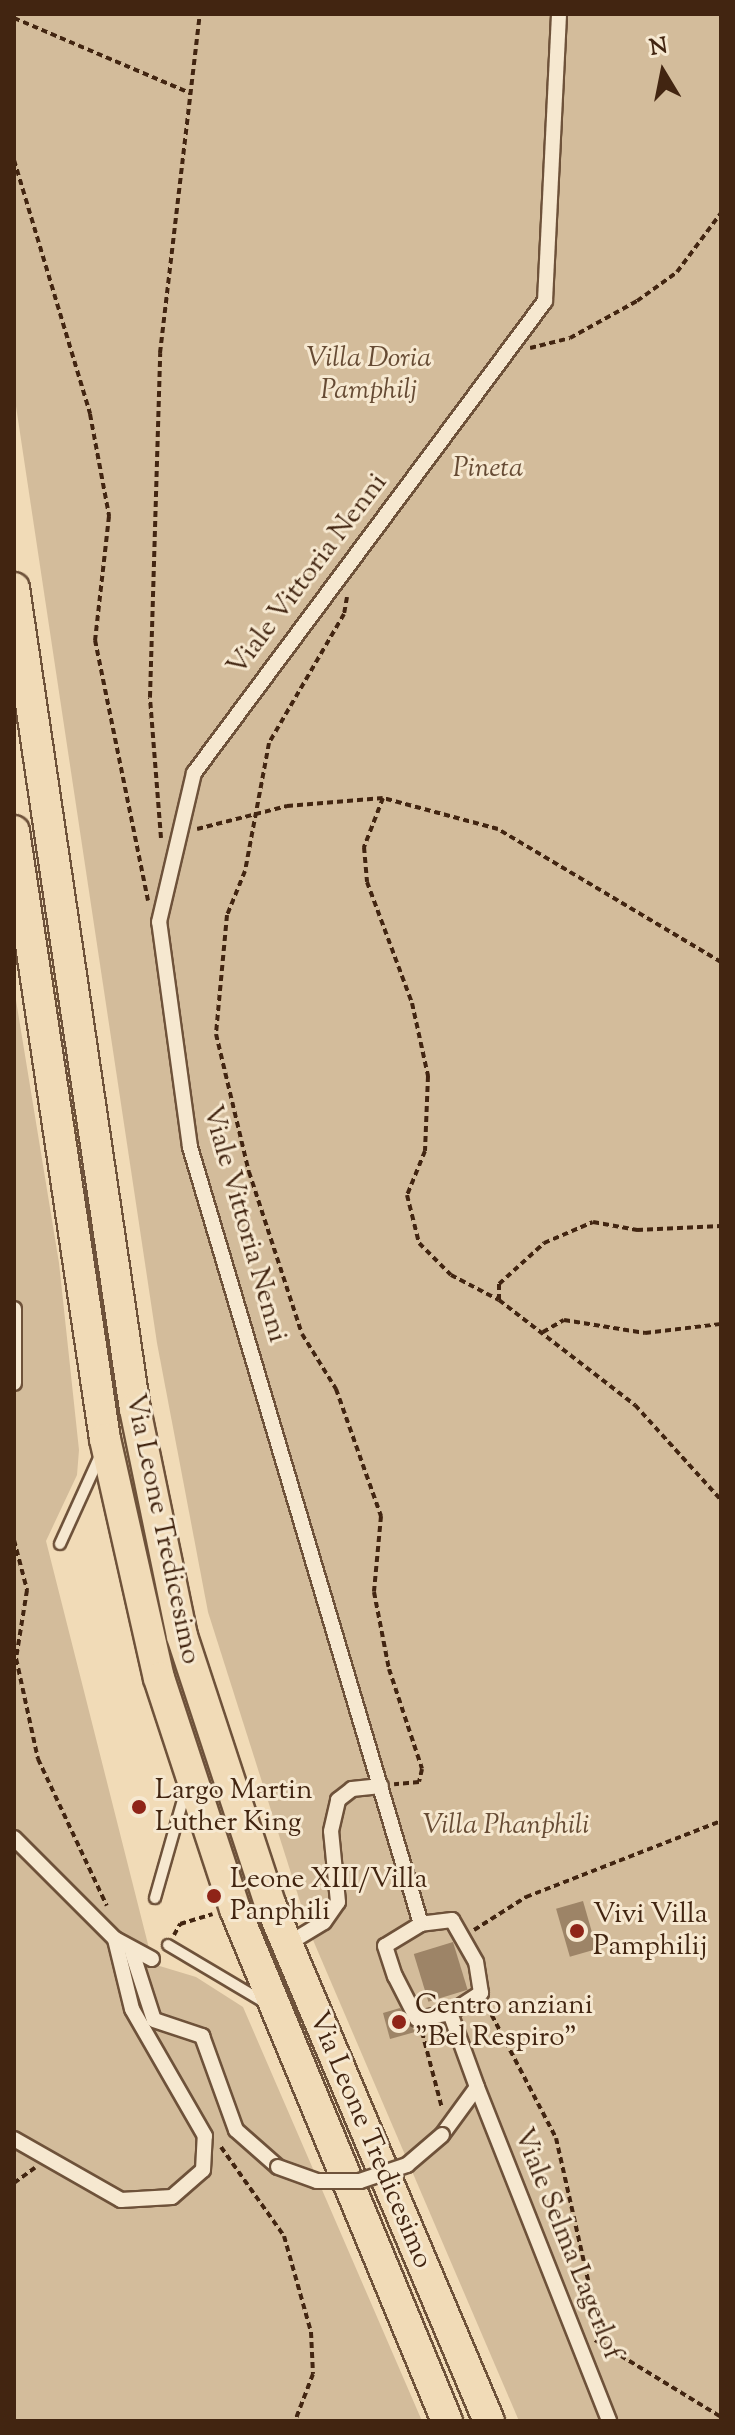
<!DOCTYPE html>
<html>
<head>
<meta charset="utf-8">
<style>
	body { margin:0 }
	#map { position:relative; width:735px; height:2435px; overflow:hidden; background:#f1dbb7; font-family:"Sorts Mill Goudy",serif }
	div>[style] { position:absolute }
	.green>* { inset:0; background:#d3bc9b }
	.building>* { inset:0; background:#9d8467; transform-origin:0 0 }
	.path>* { height:4px; margin-top:-2px; transform-origin:0; background:repeating-linear-gradient(90deg,#422511 0 6px,transparent 0 10px) }
	.roads { filter:drop-shadow(2px 0 #6e523a) drop-shadow(-2px 0 #6e523a) drop-shadow(0 2px #6e523a) drop-shadow(0 -2px #6e523a) }
	.service>* { height:10px; margin:-5px; padding:0 5px; transform-origin:5px; border-radius:5px; background:#f6e8d0 }
	.pedestrian>* { height:14px; margin:-7px; padding:0 7px; transform-origin:7px; border-radius:7px; background:#f6e8d0 }
	.primary>* { height:30px; margin:-15px; padding:0 15px; transform-origin:15px; border-radius:15px; background:#f1dbb7 }
	.bridges { filter:drop-shadow(2px 0 #6e523a) drop-shadow(-2px 0 #6e523a) drop-shadow(0 2px #6e523a) drop-shadow(0 -2px #6e523a) }
	.pedestrian-bridge>* { height:14px; margin:-7px; padding:0 7px; transform-origin:7px; border-radius:7px; background:#f6e8d0 }
	.dots>* { width:22px; height:22px; translate:-50% -50%; box-sizing:border-box; border:4px solid #f6e8d0; border-radius:50% }
	span { translate:-50% -50%; white-space:nowrap; text-align:center; line-height:1.15; -webkit-text-stroke:6px #f6e8d0; paint-order:stroke }
	.park-label { font-size:28px; color:#664b34; font-style:italic }
	.street-label { font-size:28px; color:#422511 }
	.poi-label { font-size:28px; color:#422511 }
	.left { translate:0 -50%; text-align:left }
	.frame { position:absolute; inset:0; border:16px solid #422511; pointer-events:none }
	.north { position:absolute; left:623px; top:32px; width:80px; height:80px; -webkit-text-stroke:6px #f6e8d0; paint-order:stroke; rotate:350deg; font-size:22px; font-weight:700; line-height:32px; text-align:center; color:#422511 }
	.north::after { content:''; display:block; margin:auto; width:28px; height:36px; background:#422511; clip-path:polygon(50% 0,100% 100%,50% 72%,0 100%) }
</style>
</head>
<body>
<div id="map">
	<div class="green">
		<div style="clip-path:polygon(14px 14px,721px 14px,721px 2421px,519px 2421px,310px 1933px,208px 1612px,157px 1343px,14px 393px)"></div>
		<div style="clip-path:polygon(14px 988px,59px 1263px,79px 1450px,77px 1475px,46px 1541px,153px 1964px,196px 1977px,243px 2007px,422px 2421px,14px 2421px)"></div>
	</div>
	<div class="building">
		<div style="left:583px;top:1901px;width:50px;height:28px;rotate:74deg"></div>
		<div style="left:453px;top:1942px;width:50px;height:41px;rotate:73deg"></div>
		<div style="clip-path:polygon(400px 2008px,415px 2032px,390px 2039px,383px 2013px)"></div>
	</div>
	<div class="path">
		<div style="left:14px;top:18px;width:191px;rotate:23.1deg"></div>
		<div style="left:14px;top:160px;width:265px;rotate:73.3deg"></div>
		<div style="left:90px;top:414px;width:104px;rotate:79.4deg"></div>
		<div style="left:109px;top:516px;width:125px;rotate:96.4deg"></div>
		<div style="left:95px;top:640px;width:266px;rotate:78.5deg"></div>
		<div style="left:530px;top:348px;width:41px;rotate:-14deg"></div>
		<div style="left:570px;top:338px;width:77px;rotate:-28.9deg"></div>
		<div style="left:637px;top:301px;width:49px;rotate:-35.9deg"></div>
		<div style="left:677px;top:272px;width:74px;rotate:-53.3deg"></div>
		<div style="left:347px;top:597px;width:17px;rotate:100deg"></div>
		<div style="left:344px;top:614px;width:149px;rotate:120.2deg"></div>
		<div style="left:269px;top:743px;width:130px;rotate:100.6deg"></div>
		<div style="left:245px;top:871px;width:48px;rotate:112.2deg"></div>
		<div style="left:227px;top:915px;width:120px;rotate:95.3deg"></div>
		<div style="left:216px;top:1034px;width:142px;rotate:76.6deg"></div>
		<div style="left:249px;top:1172px;width:170px;rotate:71.9deg"></div>
		<div style="left:302px;top:1334px;width:65px;rotate:58.3deg"></div>
		<div style="left:336px;top:1389px;width:135px;rotate:70.5deg"></div>
		<div style="left:381px;top:1516px;width:76px;rotate:95.3deg"></div>
		<div style="left:374px;top:1592px;width:78px;rotate:79deg"></div>
		<div style="left:389px;top:1669px;width:105px;rotate:71.7deg"></div>
		<div style="left:422px;top:1769px;width:13px;rotate:103deg"></div>
		<div style="left:419px;top:1782px;width:25px;rotate:175deg"></div>
		<div style="left:197px;top:829px;width:93px;rotate:-14.3deg"></div>
		<div style="left:287px;top:806px;width:96px;rotate:-4.8deg"></div>
		<div style="left:161px;top:838px;width:141px;rotate:-94.5deg"></div>
		<div style="left:150px;top:697px;width:344px;rotate:-88.3deg"></div>
		<div style="left:160px;top:353px;width:341px;rotate:-83.3deg"></div>
		<div style="left:721px;top:962px;width:260px;rotate:-149.2deg"></div>
		<div style="left:498px;top:829px;width:119px;rotate:-164.9deg"></div>
		<div style="left:383px;top:798px;width:53px;rotate:111.2deg"></div>
		<div style="left:364px;top:847px;width:35px;rotate:85deg"></div>
		<div style="left:367px;top:882px;width:129px;rotate:69.6deg"></div>
		<div style="left:412px;top:1003px;width:75px;rotate:77.6deg"></div>
		<div style="left:428px;top:1076px;width:75px;rotate:92.3deg"></div>
		<div style="left:425px;top:1151px;width:48px;rotate:112.2deg"></div>
		<div style="left:407px;top:1195px;width:49px;rotate:76deg"></div>
		<div style="left:419px;top:1243px;width:45px;rotate:45deg"></div>
		<div style="left:451px;top:1275px;width:54px;rotate:27.5deg"></div>
		<div style="left:499px;top:1300px;width:172px;rotate:37.7deg"></div>
		<div style="left:635px;top:1405px;width:128px;rotate:47.8deg"></div>
		<div style="left:499px;top:1300px;width:16px;rotate:-90deg"></div>
		<div style="left:499px;top:1284px;width:61px;rotate:-42.3deg"></div>
		<div style="left:544px;top:1243px;width:53px;rotate:-23.2deg"></div>
		<div style="left:593px;top:1222px;width:45px;rotate:10.3deg"></div>
		<div style="left:637px;top:1230px;width:84px;rotate:-2.7deg"></div>
		<div style="left:543px;top:1332px;width:24px;rotate:-30deg"></div>
		<div style="left:564px;top:1320px;width:82px;rotate:9.1deg"></div>
		<div style="left:645px;top:1333px;width:77px;rotate:-6.8deg"></div>
		<div style="left:14px;top:1540px;width:52px;rotate:75.4deg"></div>
		<div style="left:27px;top:1590px;width:70px;rotate:99.1deg"></div>
		<div style="left:14px;top:1649px;width:113px;rotate:77.7deg"></div>
		<div style="left:38px;top:1759px;width:162px;rotate:64.9deg"></div>
		<div style="left:474px;top:1930px;width:62px;rotate:-32.4deg"></div>
		<div style="left:526px;top:1897px;width:209px;rotate:-21.3deg"></div>
		<div style="left:174px;top:1935px;width:13px;rotate:-61deg"></div>
		<div style="left:180px;top:1924px;width:34px;rotate:-17deg"></div>
		<div style="left:487px;top:2006px;width:149px;rotate:62.4deg"></div>
		<div style="left:556px;top:2138px;width:213px;rotate:77.3deg"></div>
		<div style="left:422px;top:2032px;width:79px;rotate:75.3deg"></div>
		<div style="left:221px;top:2147px;width:109px;rotate:54.7deg"></div>
		<div style="left:284px;top:2236px;width:100px;rotate:74.3deg"></div>
		<div style="left:311px;top:2332px;width:42px;rotate:87.3deg"></div>
		<div style="left:313px;top:2374px;width:50px;rotate:111deg"></div>
		<div style="left:14px;top:2183px;width:26px;rotate:-36deg"></div>
		<div style="left:595px;top:2340px;width:148px;rotate:31.4deg"></div>
	</div>
	<div class="roads">
		<div class="service">
			<div style="left:60px;top:1544px;width:97px;rotate:-65.6deg"></div>
			<div style="left:155px;top:1898px;width:113px;rotate:-74.1deg"></div>
			<div style="left:168px;top:1945px;width:112px;rotate:30.7deg"></div>
		</div>
		<div class="pedestrian">
			<div style="left:14px;top:1309px;width:74px;rotate:90deg"></div>
			<div style="left:14px;top:1838px;width:143px;rotate:45deg"></div>
			<div style="left:115px;top:1939px;width:42px;rotate:28.4deg"></div>
			<div style="left:421px;top:1924px;width:42px;rotate:148.6deg"></div>
			<div style="left:385px;top:1946px;width:32px;rotate:72deg"></div>
			<div style="left:395px;top:1976px;width:48px;rotate:62.9deg"></div>
			<div style="left:417px;top:2019px;width:34px;rotate:-10deg"></div>
			<div style="left:286px;top:1945px;width:44px;rotate:-31.2deg"></div>
			<div style="left:324px;top:1922px;width:24px;rotate:-55deg"></div>
			<div style="left:338px;top:1902px;width:71px;rotate:-95.6deg"></div>
			<div style="left:331px;top:1831px;width:32px;rotate:-77deg"></div>
			<div style="left:338px;top:1800px;width:18px;rotate:-38deg"></div>
			<div style="left:352px;top:1789px;width:29px;rotate:-6deg"></div>
			<div style="left:132px;top:1952px;width:71px;rotate:72.1deg"></div>
			<div style="left:154px;top:2020px;width:51px;rotate:18.4deg"></div>
			<div style="left:202px;top:2036px;width:100px;rotate:70.1deg"></div>
			<div style="left:236px;top:2130px;width:56px;rotate:41.4deg"></div>
			<div style="left:477px;top:2087px;width:359px;rotate:68.4deg"></div>
			<div style="left:442px;top:2135px;width:59px;rotate:-53.9deg"></div>
			<div style="left:477px;top:2087px;width:79px;rotate:-110deg"></div>
			<div style="left:450px;top:2013px;width:37px;rotate:-33deg"></div>
			<div style="left:481px;top:1993px;width:31px;rotate:-99deg"></div>
			<div style="left:476px;top:1962px;width:48px;rotate:-119.7deg"></div>
			<div style="left:452px;top:1920px;width:31px;rotate:173deg"></div>
			<div style="left:421px;top:1924px;width:811px;rotate:-106.56deg"></div>
			<div style="left:190px;top:1147px;width:227px;rotate:-97.8deg"></div>
			<div style="left:159px;top:922px;width:153px;rotate:-76.8deg"></div>
			<div style="left:194px;top:773px;width:588px;rotate:-53.36deg"></div>
			<div style="left:545px;top:301px;width:287px;rotate:-87.2deg"></div>
			<div style="left:14px;top:2139px;width:123px;rotate:29.7deg"></div>
			<div style="left:121px;top:2200px;width:51px;rotate:-3.4deg"></div>
			<div style="left:172px;top:2197px;width:41px;rotate:-41.1deg"></div>
			<div style="left:203px;top:2170px;width:34px;rotate:-87deg"></div>
			<div style="left:205px;top:2136px;width:146px;rotate:-119.9deg"></div>
			<div style="left:132px;top:2009px;width:72px;rotate:-103.7deg"></div>
		</div>
		<div class="primary">
			<div style="left:14px;top:588px;width:830px;rotate:81.62deg"></div>
			<div style="left:135px;top:1409px;width:232px;rotate:78.3deg"></div>
			<div style="left:182px;top:1636px;width:284px;rotate:71.8deg"></div>
			<div style="left:271px;top:1906px;width:559px;rotate:67.06deg"></div>
			<div style="left:14px;top:831px;width:615px;rotate:81.49deg"></div>
			<div style="left:105px;top:1439px;width:245px;rotate:77.3deg"></div>
			<div style="left:159px;top:1678px;width:243px;rotate:71.8deg"></div>
			<div style="left:235px;top:1909px;width:554px;rotate:67.51deg"></div>
		</div>
	</div>
	<div class="bridges">
		<div class="pedestrian-bridge">
			<div style="left:278px;top:2167px;width:41px;rotate:19.7deg"></div>
			<div style="left:317px;top:2181px;width:43px"></div>
			<div style="left:360px;top:2181px;width:50px;rotate:-18.8deg"></div>
			<div style="left:407px;top:2165px;width:46px;rotate:-40.6deg"></div>
		</div>
	</div>
	<div class="dots">
		<div style="left:139px;top:1807px;background:#8f2418"></div>
		<div style="left:214px;top:1896px;background:#8f2418"></div>
		<div style="left:577px;top:1931px;background:#8f2418"></div>
		<div style="left:399px;top:2022px;background:#8f2418"></div>
	</div>
	<div class="park-label">
		<span style="left:369px;top:375px">Villa Doria<br>Pamphilj</span>
		<span style="left:488px;top:469px">Pineta</span>
		<span style="left:506px;top:1826px">Villa Phanphili</span>
	</div>
	<div class="street-label">
		<span style="left:308px;top:575px;rotate:-53deg">Viale Vittoria Nenni</span>
		<span style="left:244px;top:1224px;rotate:74deg">Viale Vittoria Nenni</span>
		<span style="left:162px;top:1529px;rotate:78deg">Via Leone Tredicesimo</span>
		<span style="left:370px;top:2140px;rotate:67deg">Via Leone Tredicesimo</span>
		<span style="left:567px;top:2244px;rotate:68deg">Viale Selma Lagerlof</span>
	</div>
	<div class="poi-label">
		<span class="left" style="left:155px;top:1807px">Largo Martin<br>Luther King</span>
		<span class="left" style="left:230px;top:1896px">Leone XIII/Villa<br>Panphili</span>
		<span class="left" style="left:593px;top:1931px">Vivi Villa<br>Pamphilij</span>
		<span class="left" style="left:415px;top:2022px">Centro anziani<br>"Bel Respiro"</span>
	</div>
	<div class="frame"></div>
	<div class="north">N</div>
</div>
</body>
</html>
